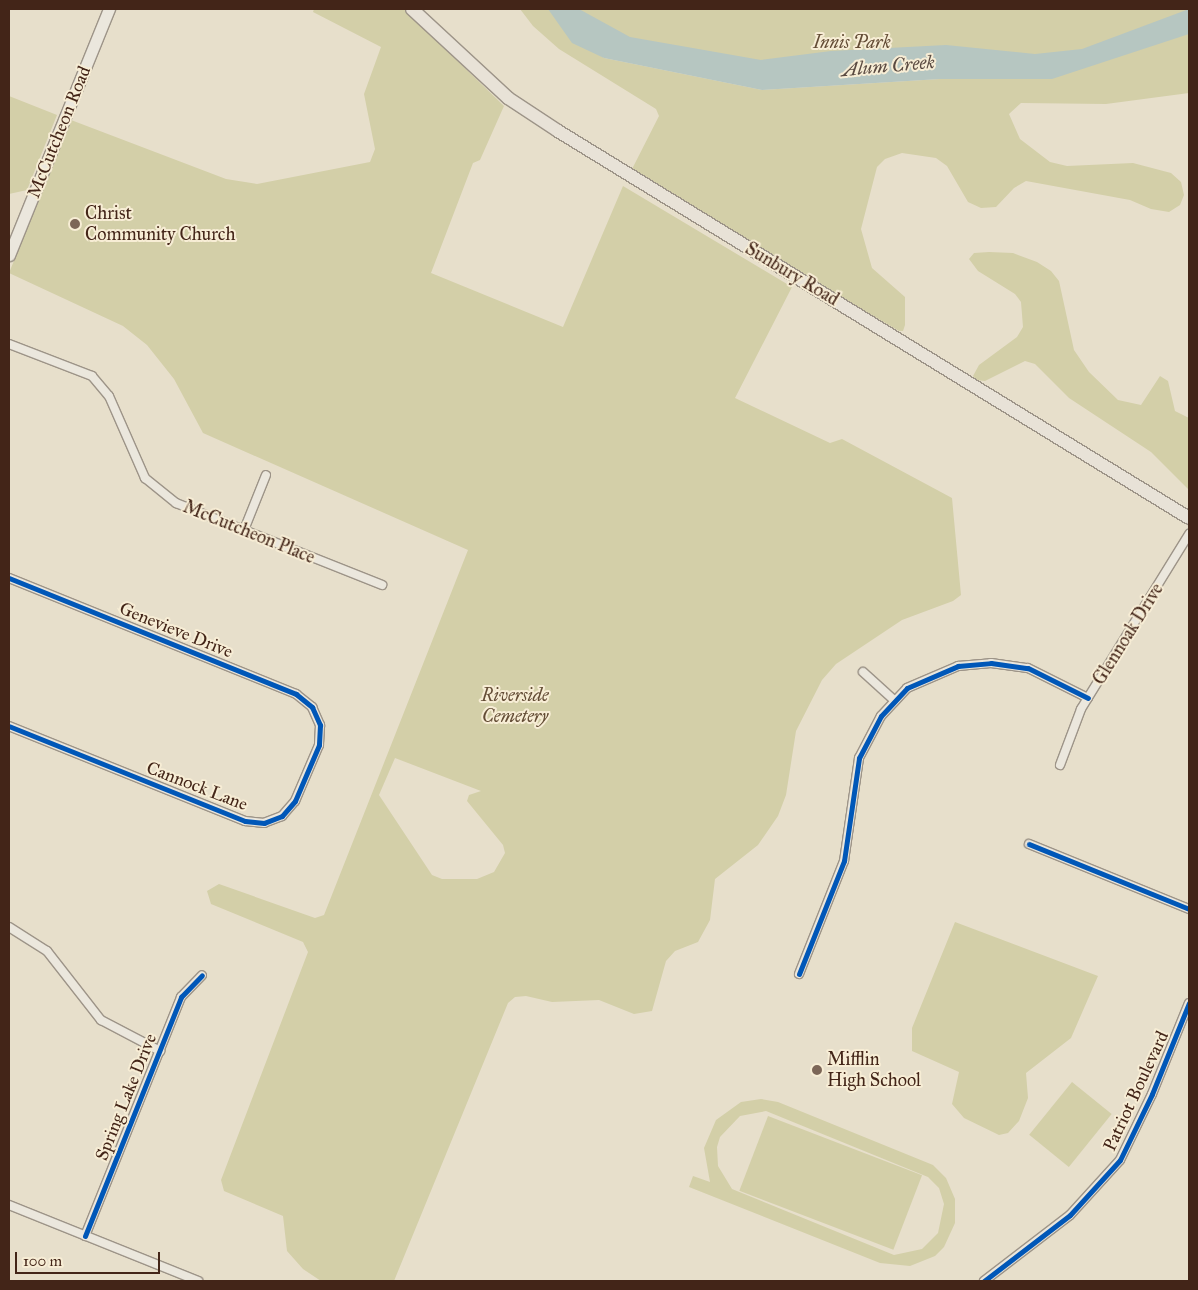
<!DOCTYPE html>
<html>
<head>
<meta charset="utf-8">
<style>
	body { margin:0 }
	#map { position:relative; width:1198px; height:1290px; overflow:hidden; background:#e7dfcb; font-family:"IM FELL Great Primer",serif }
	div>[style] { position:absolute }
	.green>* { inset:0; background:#d3cfa8; transform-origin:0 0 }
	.water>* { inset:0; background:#b6c6c1 }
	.roads { filter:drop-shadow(1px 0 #9d9488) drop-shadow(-1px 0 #9d9488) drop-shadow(0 1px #9d9488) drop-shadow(0 -1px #9d9488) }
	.minor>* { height:8px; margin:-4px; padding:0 4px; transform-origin:4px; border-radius:4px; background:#ebe7dd }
	.secondary>* { height:11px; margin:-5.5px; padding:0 5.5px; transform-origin:5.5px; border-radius:5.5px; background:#ebe7dd }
	.primary>* { height:12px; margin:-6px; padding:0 6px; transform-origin:6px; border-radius:6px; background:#e8e2d7 }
	.cycleway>* { height:5px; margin:-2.5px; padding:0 2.5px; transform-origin:2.5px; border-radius:2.5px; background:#0057b8 }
	.dots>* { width:14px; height:14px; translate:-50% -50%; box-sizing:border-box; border:2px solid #f7edd5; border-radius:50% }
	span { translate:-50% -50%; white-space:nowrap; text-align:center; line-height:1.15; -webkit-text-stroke:4px #f7edd5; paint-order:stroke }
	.park-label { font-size:18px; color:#634c35; font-style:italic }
	.street-label { font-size:18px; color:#432518 }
	.poi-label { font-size:18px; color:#432518 }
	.left { translate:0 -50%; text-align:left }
	.water-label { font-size:19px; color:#5a4a41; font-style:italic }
	.frame { position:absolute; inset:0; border:10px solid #432518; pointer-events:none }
	.scale { position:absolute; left:15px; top:1252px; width:145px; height:22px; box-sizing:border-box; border:2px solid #432518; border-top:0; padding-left:6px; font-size:15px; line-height:18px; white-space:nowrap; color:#432518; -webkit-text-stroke:4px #f7edd5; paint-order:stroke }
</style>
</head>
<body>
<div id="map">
	<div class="green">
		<div style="clip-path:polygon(evenodd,314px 9px,404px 9px,504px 106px,480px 160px,473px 163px,431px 273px,563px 327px,623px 186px,792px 287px,735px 398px,830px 443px,842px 439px,952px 498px,961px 595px,953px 601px,902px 620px,836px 664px,822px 680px,796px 731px,786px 795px,778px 816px,758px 845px,715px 879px,710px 920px,698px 942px,675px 951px,666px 961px,652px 1011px,634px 1014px,599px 1000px,552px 1002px,526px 996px,515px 997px,508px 1003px,394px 1281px,321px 1281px,303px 1269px,287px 1251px,283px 1216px,224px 1191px,221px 1180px,308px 952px,303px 942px,211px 904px,207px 891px,219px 884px,315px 918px,324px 915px,468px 550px,203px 433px,174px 379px,147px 345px,123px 326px,9px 273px,71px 120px,226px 179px,257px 184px,370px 162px,375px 149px,364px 94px,381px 47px,313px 12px,314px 9px,395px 758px,481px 791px,469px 795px,467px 801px,503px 845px,505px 853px,494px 872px,477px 879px,442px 879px,432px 875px,379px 795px,395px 758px)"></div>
		<div style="clip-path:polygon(520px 9px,548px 9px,604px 58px,762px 90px,940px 79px,1052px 79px,867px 73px,617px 51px,568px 9px,1189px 9px,1189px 93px,1106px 104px,1021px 103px,1009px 114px,1020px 139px,1050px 162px,1067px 166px,1133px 163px,1171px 173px,1181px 182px,1184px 195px,1180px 205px,1169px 212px,1151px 209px,1130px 200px,1026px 181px,1014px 188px,996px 207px,981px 208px,968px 202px,947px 166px,936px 158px,902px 153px,885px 159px,877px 167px,861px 229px,872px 268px,905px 297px,905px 325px,903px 331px,899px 331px,630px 173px,659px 116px,656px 109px,559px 49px,533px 26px)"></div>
		<div style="clip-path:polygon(9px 96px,57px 115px,27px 190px,9px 194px)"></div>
		<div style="clip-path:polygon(989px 252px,1013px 253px,1037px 262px,1051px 271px,1059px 281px,1074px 350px,1089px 372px,1118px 400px,1141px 405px,1160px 376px,1168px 381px,1175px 411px,1189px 418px,1189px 490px,1151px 452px,1069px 398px,1035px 364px,1025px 361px,985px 381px,976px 380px,973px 376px,979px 365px,1017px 337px,1023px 327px,1021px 302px,1015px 294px,978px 271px,969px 259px,974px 253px)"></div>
		<div style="clip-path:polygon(955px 922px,1098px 976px,1071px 1038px,1026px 1073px,1028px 1098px,1019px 1121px,1008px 1133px,999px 1135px,964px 1118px,952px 1104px,959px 1072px,912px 1051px,912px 1028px)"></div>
		<div style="left:1072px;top:1082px;width:51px;height:68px;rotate:39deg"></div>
		<div style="clip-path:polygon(evenodd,761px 1099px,778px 1102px,933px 1165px,946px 1178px,955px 1199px,955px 1223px,944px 1247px,935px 1256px,910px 1266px,880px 1263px,689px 1187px,693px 1176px,710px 1182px,704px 1148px,716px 1120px,741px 1102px,761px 1099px,766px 1111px,928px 1177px,939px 1188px,944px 1204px,938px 1233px,922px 1249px,894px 1255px,732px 1189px,718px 1166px,717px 1147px,720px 1137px,740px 1116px,766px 1111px)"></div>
		<div style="left:768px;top:1116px;width:165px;height:80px;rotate:21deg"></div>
	</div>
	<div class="water">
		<div style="clip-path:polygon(548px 9px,579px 9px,630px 37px,761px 60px,831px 51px,946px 45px,1035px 54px,1082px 49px,1189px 9px,1189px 34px,1052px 79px,940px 79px,762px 90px,604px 58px,572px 43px)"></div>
	</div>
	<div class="roads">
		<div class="minor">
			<div style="left:9px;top:344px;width:89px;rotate:21.1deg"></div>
			<div style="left:92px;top:376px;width:26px;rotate:50deg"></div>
			<div style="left:109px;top:396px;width:90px;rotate:66.3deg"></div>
			<div style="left:145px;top:478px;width:40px;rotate:39deg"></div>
			<div style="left:176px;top:503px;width:222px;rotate:21.7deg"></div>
			<div style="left:244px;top:530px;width:59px;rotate:-68.2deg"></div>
			<div style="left:9px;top:578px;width:310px;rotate:22deg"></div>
			<div style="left:296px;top:694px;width:21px;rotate:39deg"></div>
			<div style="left:312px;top:707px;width:20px;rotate:66deg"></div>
			<div style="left:320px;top:725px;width:20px;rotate:93deg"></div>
			<div style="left:319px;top:745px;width:61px;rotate:113.2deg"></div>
			<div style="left:295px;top:801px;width:20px;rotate:131deg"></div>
			<div style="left:282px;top:816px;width:19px;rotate:159deg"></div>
			<div style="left:264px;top:823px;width:19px;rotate:-174deg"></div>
			<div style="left:245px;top:821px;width:254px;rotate:-158.1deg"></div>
			<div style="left:863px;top:672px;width:43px;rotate:42.2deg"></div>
			<div style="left:1060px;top:765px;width:60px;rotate:-69.4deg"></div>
			<div style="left:1081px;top:709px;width:206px;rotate:-58.3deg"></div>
			<div style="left:1029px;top:844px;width:173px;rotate:22.1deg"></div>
			<div style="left:9px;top:927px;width:45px;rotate:32.3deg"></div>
			<div style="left:47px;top:951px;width:88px;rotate:52deg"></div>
			<div style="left:101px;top:1020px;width:67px;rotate:27.7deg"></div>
			<div style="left:799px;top:974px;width:122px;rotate:-68.3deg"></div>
			<div style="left:844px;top:861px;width:104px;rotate:-81.7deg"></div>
			<div style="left:859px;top:758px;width:47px;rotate:-62.4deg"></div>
			<div style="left:881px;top:716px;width:38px;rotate:-47deg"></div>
			<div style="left:907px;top:688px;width:56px;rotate:-23.3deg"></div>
			<div style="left:958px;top:666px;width:33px;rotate:-5deg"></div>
			<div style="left:991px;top:663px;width:37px;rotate:8deg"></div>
			<div style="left:1028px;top:668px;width:67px;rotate:26.6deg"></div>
			<div style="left:9px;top:1205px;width:204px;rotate:21.9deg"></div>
			<div style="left:85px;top:1236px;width:258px;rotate:-68.1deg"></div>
			<div style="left:181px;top:997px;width:30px;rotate:-46deg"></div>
			<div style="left:984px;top:1281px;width:108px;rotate:-37.5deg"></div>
			<div style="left:1070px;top:1215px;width:74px;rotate:-47.7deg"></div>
			<div style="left:1120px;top:1160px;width:73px;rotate:-64.1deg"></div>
			<div style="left:1152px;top:1094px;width:98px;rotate:-67.9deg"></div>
		</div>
		<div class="secondary">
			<div style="left:9px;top:255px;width:266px;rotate:-67.9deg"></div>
		</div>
		<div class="primary">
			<div style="left:412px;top:9px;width:131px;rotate:42.8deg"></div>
			<div style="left:508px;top:98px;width:60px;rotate:33.4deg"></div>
			<div style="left:558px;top:131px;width:740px;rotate:31.52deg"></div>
		</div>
	</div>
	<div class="cycleway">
		<div style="left:9px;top:578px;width:310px;rotate:22deg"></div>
		<div style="left:296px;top:694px;width:21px;rotate:39deg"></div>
		<div style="left:312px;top:707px;width:20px;rotate:66deg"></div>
		<div style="left:320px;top:725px;width:20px;rotate:93deg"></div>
		<div style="left:319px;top:745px;width:61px;rotate:113.2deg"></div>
		<div style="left:295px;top:801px;width:20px;rotate:131deg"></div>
		<div style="left:282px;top:816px;width:19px;rotate:159deg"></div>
		<div style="left:264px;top:823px;width:19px;rotate:-174deg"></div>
		<div style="left:245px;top:821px;width:254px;rotate:-158.1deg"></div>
		<div style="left:1029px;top:844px;width:173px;rotate:22.1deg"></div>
		<div style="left:799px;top:974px;width:122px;rotate:-68.3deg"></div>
		<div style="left:844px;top:861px;width:104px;rotate:-81.7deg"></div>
		<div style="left:859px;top:758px;width:47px;rotate:-62.4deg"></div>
		<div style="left:881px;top:716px;width:38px;rotate:-47deg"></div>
		<div style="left:907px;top:688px;width:56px;rotate:-23.3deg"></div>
		<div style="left:958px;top:666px;width:33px;rotate:-5deg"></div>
		<div style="left:991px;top:663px;width:37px;rotate:8deg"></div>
		<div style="left:1028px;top:668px;width:67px;rotate:26.6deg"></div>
		<div style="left:85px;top:1236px;width:258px;rotate:-68.1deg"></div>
		<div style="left:181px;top:997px;width:30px;rotate:-46deg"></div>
		<div style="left:984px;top:1281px;width:108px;rotate:-37.5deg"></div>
		<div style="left:1070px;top:1215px;width:74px;rotate:-47.7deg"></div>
		<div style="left:1120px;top:1160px;width:73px;rotate:-64.1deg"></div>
		<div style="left:1152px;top:1094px;width:98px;rotate:-67.9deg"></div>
	</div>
	<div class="dots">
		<div style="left:75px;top:224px;background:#7c6657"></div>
		<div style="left:817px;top:1070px;background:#7c6657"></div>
	</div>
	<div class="park-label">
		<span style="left:852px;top:42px">Innis Park</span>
		<span style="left:515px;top:706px">Riverside<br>Cemetery</span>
	</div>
	<div class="street-label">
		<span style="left:59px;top:132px;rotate:-68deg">McCutcheon Road</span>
		<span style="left:792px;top:274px;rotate:31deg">Sunbury Road</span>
		<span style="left:249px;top:532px;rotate:22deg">McCutcheon Place</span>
		<span style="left:176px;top:630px;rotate:22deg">Genevieve Drive</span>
		<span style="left:1128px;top:634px;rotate:-58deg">Glennoak Drive</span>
		<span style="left:197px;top:786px;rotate:21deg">Cannock Lane</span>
		<span style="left:1136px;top:1091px;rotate:-65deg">Patriot Boulevard</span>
		<span style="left:126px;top:1097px;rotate:-68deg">Spring Lake Drive</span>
	</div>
	<div class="poi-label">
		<span class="left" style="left:85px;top:224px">Christ<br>Community Church</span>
		<span class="left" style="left:827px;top:1070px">Mifflin<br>High School</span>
	</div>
	<div class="water-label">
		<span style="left:888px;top:66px;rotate:-5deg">Alum Creek</span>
	</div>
	<div class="frame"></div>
	<div class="scale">100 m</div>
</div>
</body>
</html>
